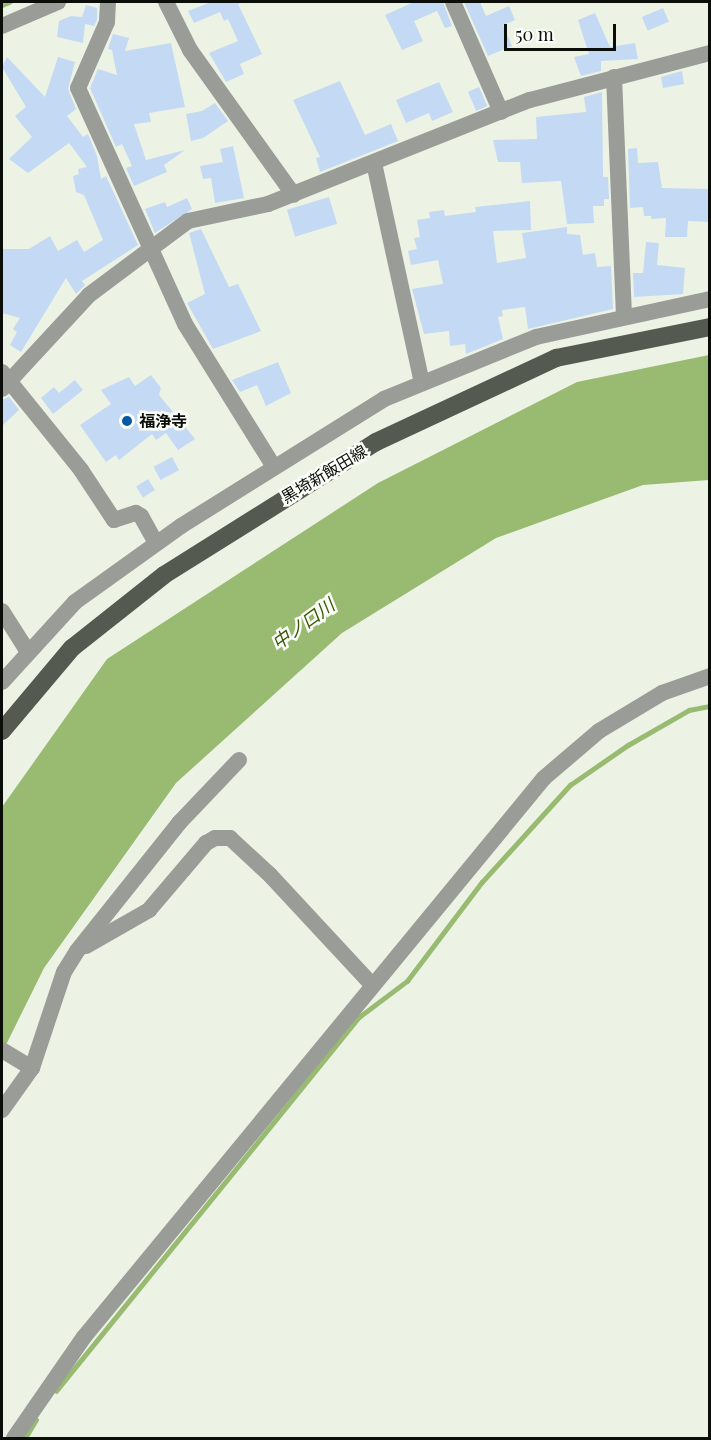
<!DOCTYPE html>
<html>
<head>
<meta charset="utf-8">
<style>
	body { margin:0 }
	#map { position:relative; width:711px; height:1440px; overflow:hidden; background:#ecf3e5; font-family:"Playfair Display","Noto Sans JP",serif }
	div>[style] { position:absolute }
	.water>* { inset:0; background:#98bb71 }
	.stream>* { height:4.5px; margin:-2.25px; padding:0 2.25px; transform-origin:2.25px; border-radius:2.25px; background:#98bb71 }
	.building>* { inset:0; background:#c4d9f3; transform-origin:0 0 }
	.minor>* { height:16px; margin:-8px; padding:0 8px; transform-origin:8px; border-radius:8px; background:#9a9d97 }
	.major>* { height:18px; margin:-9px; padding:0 9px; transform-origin:9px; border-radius:9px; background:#555a50 }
	.dots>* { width:16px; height:16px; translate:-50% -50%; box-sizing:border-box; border:3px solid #fcfff9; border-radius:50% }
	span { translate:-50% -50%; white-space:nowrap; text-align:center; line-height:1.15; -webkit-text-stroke:5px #fcfff9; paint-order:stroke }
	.poi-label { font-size:16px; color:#0b0d09; font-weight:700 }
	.left { translate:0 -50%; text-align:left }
	.street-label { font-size:16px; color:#0b0d09 }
	.water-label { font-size:18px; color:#395804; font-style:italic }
	.frame { position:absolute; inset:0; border:3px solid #0b0d09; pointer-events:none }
	.scale { position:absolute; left:504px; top:24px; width:112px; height:27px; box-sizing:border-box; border:3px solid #0b0d09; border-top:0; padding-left:8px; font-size:18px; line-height:21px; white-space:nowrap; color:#0b0d09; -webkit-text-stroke:4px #fcfff9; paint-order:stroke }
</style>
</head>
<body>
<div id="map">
	<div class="water">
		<div style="clip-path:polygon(709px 355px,709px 480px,643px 485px,496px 538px,342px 633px,176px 783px,44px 968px,2px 1053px,2px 807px,107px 659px,378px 483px,577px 382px)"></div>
	</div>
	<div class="stream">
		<div style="left:2px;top:5px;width:8px;rotate:-23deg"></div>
		<div style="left:56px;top:1391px;width:481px;rotate:-51deg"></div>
		<div style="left:359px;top:1017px;width:60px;rotate:-36.9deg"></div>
		<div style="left:407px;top:981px;width:124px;rotate:-52.9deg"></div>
		<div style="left:482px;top:882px;width:131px;rotate:-47.8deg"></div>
		<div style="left:570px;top:785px;width:70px;rotate:-34.6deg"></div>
		<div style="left:628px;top:745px;width:70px;rotate:-29.8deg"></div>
		<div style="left:689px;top:710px;width:21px;rotate:-11deg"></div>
		<div style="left:25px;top:1438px;width:21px;rotate:-59deg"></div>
	</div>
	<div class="building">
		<div style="clip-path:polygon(211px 2px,244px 2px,238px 4px,262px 54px,240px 64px,244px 74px,226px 82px,209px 53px,238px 41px,228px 19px,224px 21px,220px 12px,194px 23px,188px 11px)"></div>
		<div style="clip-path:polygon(414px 2px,443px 2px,452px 26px,445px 28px,437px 11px,414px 21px,423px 41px,402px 50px,385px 15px)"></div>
		<div style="clip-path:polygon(464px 2px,480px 2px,486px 16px,509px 6px,515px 20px,503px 25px,512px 46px,488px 56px)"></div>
		<div style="clip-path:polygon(86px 5px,97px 8px,97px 20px,94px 26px,85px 24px,83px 43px,57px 37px,59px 21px,71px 16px,82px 17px)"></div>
		<div style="left:663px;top:8px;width:15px;height:23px;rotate:67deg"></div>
		<div style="clip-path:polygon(595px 13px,610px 47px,635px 43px,638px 59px,601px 61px,601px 71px,581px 76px,574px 57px,589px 54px,578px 20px)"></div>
		<div style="clip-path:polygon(113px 34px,129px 38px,125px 51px,171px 43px,185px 107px,149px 113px,151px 122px,134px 124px,146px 160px,185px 150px,164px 165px,167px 172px,134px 186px,126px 168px,132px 166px,122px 144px,116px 147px,90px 88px,98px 69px,117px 75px,112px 50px,108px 49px)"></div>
		<div style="clip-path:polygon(7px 57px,45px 97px,58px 57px,75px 62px,68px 89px,76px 109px,67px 116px,83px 137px,88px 134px,97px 156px,101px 179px,106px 176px,138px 245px,82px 281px,85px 285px,76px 294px,66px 278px,21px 352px,10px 345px,17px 332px,13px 329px,20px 318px,2px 313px,2px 249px,29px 249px,50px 236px,58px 251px,77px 240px,84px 252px,103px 240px,84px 195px,76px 192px,73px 176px,79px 174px,78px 169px,87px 167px,69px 143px,28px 173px,9px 159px,32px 137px,15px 116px,26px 107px,2px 67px)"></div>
		<div style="clip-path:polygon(682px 71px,684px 84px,663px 88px,661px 77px)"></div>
		<div style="clip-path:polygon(340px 81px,365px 135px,391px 124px,398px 141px,320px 172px,316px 158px,320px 157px,293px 100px)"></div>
		<div style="clip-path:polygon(439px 82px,453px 112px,432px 121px,429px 113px,406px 123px,396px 100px)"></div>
		<div style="left:479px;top:87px;width:21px;height:12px;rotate:67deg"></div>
		<div style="clip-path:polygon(602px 92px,603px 177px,608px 177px,609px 199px,604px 199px,604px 206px,593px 206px,594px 223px,567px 224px,561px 181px,522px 183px,520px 162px,498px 162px,493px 140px,537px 139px,536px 117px,586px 112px,584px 97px)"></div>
		<div style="clip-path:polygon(215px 103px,228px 121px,203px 138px,191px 141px,186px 114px,202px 111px)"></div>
		<div style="clip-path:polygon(233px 146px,244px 198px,215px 203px,211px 178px,203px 179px,200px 166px,223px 162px,220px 149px)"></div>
		<div style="clip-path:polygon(637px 148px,638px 163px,658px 162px,662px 188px,710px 189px,710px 222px,688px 221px,687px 237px,665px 237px,666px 218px,651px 219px,651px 216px,644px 216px,643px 207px,630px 208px,628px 149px)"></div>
		<div style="left:329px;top:197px;width:28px;height:44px;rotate:73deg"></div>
		<div style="clip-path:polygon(187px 198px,192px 209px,155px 233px,145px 209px,165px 202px,167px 207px)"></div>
		<div style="clip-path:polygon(530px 201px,531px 230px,493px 231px,497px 263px,526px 258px,522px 233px,567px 227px,567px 234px,580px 235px,583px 255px,595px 253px,597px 267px,611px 266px,613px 309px,528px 329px,525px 307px,502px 310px,503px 316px,498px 317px,503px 339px,466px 354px,465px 344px,450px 346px,449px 331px,424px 334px,412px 289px,443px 284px,438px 260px,411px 265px,408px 251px,417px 249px,414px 238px,420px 237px,417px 220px,430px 218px,429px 212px,444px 210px,445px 216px,476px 212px,475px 207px)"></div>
		<div style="clip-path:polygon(201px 229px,229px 287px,238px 284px,261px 331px,213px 349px,187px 303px,205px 294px,189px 233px)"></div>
		<div style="clip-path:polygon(646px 242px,659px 243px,657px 265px,685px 268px,683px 294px,634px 297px,633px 273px,643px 273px)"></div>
		<div style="clip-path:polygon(278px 362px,291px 393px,266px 406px,257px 385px,240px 392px,232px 380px)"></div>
		<div style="clip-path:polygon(151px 375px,161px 388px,159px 395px,195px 439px,178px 450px,166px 433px,156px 440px,152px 434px,119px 460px,116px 455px,106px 462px,80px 425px,111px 404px,101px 390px,129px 377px,135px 386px)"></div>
		<div style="clip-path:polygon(75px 380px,83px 390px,53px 414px,41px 398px,54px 387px,59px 393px)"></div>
		<div style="clip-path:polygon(9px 397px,19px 410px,2px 426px,2px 400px)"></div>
		<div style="left:172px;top:457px;width:15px;height:21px;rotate:62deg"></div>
		<div style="left:148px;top:479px;width:13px;height:14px;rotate:58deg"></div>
	</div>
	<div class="minor">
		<div style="left:108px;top:2px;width:20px;rotate:93deg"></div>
		<div style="left:107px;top:22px;width:72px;rotate:113.7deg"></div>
		<div style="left:78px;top:88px;width:259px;rotate:65.6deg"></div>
		<div style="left:185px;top:324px;width:168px;rotate:58.1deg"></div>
		<div style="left:166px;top:2px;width:54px;rotate:63.4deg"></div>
		<div style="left:190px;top:50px;width:178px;rotate:54.4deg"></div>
		<div style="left:453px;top:2px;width:120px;rotate:66.4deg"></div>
		<div style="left:2px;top:26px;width:61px;rotate:-23.2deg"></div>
		<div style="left:614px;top:77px;width:239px;rotate:87.6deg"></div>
		<div style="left:374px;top:163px;width:225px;rotate:77.7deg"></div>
		<div style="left:2px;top:372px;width:126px;rotate:51.1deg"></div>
		<div style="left:81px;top:470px;width:60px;rotate:56.6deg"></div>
		<div style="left:114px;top:520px;width:23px;rotate:-18deg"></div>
		<div style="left:136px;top:513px;width:6px;rotate:31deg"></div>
		<div style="left:141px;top:516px;width:31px;rotate:61deg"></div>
		<div style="left:2px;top:389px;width:128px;rotate:-47.2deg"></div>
		<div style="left:89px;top:295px;width:124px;rotate:-36.8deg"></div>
		<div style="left:188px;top:221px;width:82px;rotate:-12deg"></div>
		<div style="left:268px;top:204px;width:282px;rotate:-21.7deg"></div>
		<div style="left:530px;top:100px;width:186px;rotate:-14.6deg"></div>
		<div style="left:2px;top:611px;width:49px;rotate:57.6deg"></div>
		<div style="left:2px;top:682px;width:108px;rotate:-47.6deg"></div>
		<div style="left:75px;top:602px;width:130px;rotate:-35.6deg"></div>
		<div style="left:181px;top:526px;width:239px;rotate:-32deg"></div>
		<div style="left:384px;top:399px;width:164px;rotate:-22.2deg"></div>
		<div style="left:536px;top:337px;width:178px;rotate:-12.3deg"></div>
		<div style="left:86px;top:946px;width:73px;rotate:-29.7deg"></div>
		<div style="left:149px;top:910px;width:88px;rotate:-49.6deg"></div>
		<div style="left:206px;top:843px;width:10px;rotate:-29deg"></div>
		<div style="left:215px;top:838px;width:15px"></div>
		<div style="left:230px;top:838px;width:54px;rotate:42.8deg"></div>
		<div style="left:270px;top:875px;width:151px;rotate:47.1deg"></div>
		<div style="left:2px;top:1050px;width:35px;rotate:31deg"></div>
		<div style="left:2px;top:1110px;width:52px;rotate:-54.5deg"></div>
		<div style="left:32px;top:1068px;width:101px;rotate:-71.6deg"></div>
		<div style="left:64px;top:972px;width:25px;rotate:-58deg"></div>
		<div style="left:77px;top:951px;width:164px;rotate:-51.4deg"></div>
		<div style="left:179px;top:823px;width:87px;rotate:-46.4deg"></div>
		<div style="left:14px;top:1438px;width:123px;rotate:-55.3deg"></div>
		<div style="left:84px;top:1337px;width:724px;rotate:-50.55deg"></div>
		<div style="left:544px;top:778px;width:72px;rotate:-40.5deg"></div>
		<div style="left:599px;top:731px;width:74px;rotate:-31.1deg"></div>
		<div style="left:662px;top:693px;width:51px;rotate:-19.5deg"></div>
	</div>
	<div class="major">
		<div style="left:2px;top:731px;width:109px;rotate:-49.9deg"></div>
		<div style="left:72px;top:648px;width:117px;rotate:-38.4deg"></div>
		<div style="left:164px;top:575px;width:250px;rotate:-32.1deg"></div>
		<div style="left:376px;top:442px;width:199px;rotate:-25deg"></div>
		<div style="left:556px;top:358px;width:157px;rotate:-11.4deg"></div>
	</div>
	<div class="dots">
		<div style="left:127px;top:421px;background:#0057a5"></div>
	</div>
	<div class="poi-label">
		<span class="left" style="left:139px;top:421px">福浄寺</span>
	</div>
	<div class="street-label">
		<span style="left:324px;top:474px;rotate:-31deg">黒埼新飯田線</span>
	</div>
	<div class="water-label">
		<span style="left:303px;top:624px;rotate:-36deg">中ノ口川</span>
	</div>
	<div class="frame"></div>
	<div class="scale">50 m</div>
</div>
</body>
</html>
